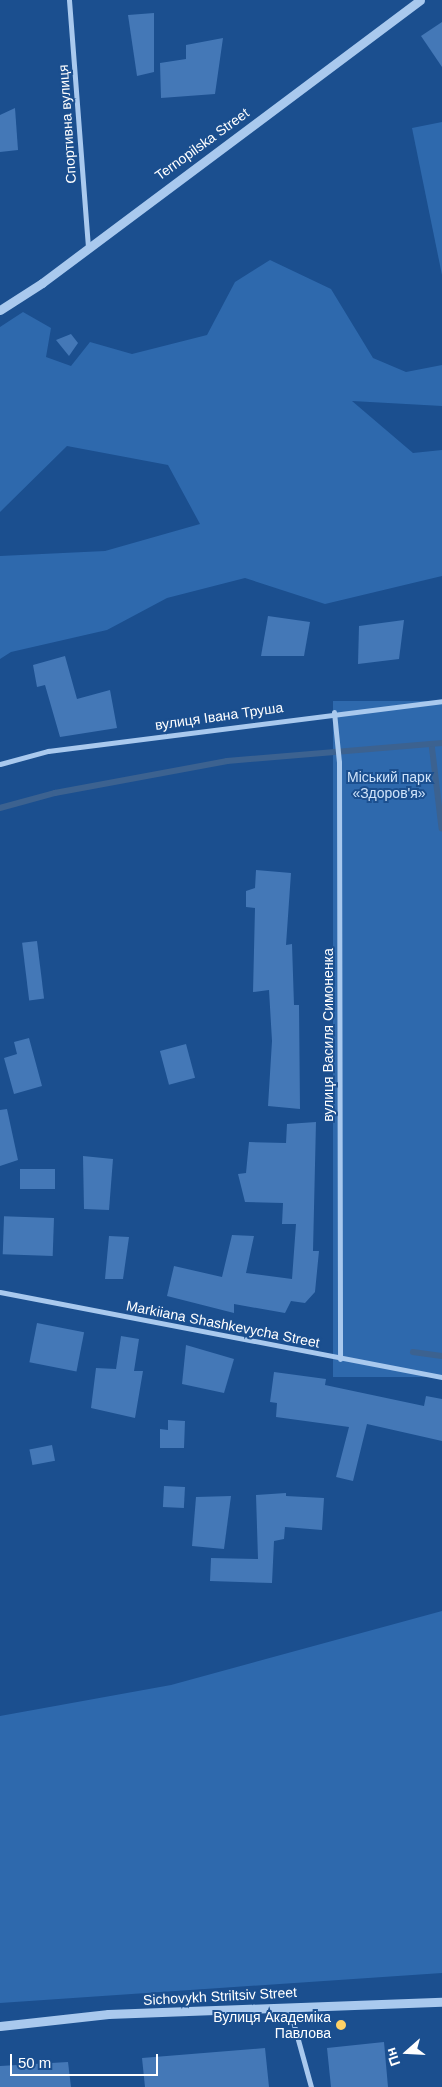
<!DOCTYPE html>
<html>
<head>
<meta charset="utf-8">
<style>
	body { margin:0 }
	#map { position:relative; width:442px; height:2087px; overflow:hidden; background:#1b4f8f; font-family:Helvetica,sans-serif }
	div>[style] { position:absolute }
	.green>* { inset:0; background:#2e69ad; transform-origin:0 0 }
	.stream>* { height:5.5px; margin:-2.75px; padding:0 2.75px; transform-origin:2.75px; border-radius:2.75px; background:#3c6290 }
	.building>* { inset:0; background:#4478b7; transform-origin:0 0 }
	.minor>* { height:5px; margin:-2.5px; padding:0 2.5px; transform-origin:2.5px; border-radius:2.5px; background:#a9c9ee }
	.tertiary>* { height:9px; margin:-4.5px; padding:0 4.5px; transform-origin:4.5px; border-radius:4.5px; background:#a9c9ee }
	.dots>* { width:14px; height:14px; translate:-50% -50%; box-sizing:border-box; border:2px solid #1b4f8f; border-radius:50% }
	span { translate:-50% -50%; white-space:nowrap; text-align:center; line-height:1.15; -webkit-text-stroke:4px #1b4f8f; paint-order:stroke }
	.street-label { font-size:14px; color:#fff }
	.park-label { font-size:14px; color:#cfe3fa }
	.poi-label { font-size:14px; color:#fff }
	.right { translate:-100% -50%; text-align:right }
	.north { position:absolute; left:382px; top:2027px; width:50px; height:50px; -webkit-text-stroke:4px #1b4f8f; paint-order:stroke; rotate:251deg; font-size:14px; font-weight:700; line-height:20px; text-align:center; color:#fff }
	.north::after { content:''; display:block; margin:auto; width:18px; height:22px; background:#fff; clip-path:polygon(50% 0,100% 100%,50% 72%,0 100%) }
	.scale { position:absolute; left:10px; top:2054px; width:148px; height:22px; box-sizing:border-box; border:2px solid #fff; border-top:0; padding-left:6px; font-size:15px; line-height:18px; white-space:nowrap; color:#fff; -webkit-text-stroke:4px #1b4f8f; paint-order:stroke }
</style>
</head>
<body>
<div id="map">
	<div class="green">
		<div style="clip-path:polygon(442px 122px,442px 275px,412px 128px)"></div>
		<div style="clip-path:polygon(270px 260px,331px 289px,373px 358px,406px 372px,442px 365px,442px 406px,352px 401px,413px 453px,442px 450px,442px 576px,325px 604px,245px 578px,167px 598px,107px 630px,11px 652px,0 659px,0 556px,105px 551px,200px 524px,168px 465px,67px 446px,0 512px,0 327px,23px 312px,51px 328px,46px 357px,71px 366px,90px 342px,132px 354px,207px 335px,235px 282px)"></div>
		<div style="left:442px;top:701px;width:676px;height:109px;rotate:90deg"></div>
		<div style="clip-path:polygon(442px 1611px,442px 1973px,0 2003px,0 1716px,171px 1685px)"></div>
	</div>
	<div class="stream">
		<div style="left:432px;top:744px;width:85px;rotate:83.2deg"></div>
		<div style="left:0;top:808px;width:57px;rotate:-15.3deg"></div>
		<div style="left:55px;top:793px;width:175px;rotate:-10.5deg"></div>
		<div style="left:227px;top:761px;width:216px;rotate:-4.8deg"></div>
		<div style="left:413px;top:1352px;width:29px;rotate:8deg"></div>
	</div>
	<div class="building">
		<div style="clip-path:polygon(154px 13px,154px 72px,137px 76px,128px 15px)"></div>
		<div style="clip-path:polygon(442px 22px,442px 67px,421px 36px)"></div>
		<div style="clip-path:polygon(223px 38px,215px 94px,161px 98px,160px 63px,186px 59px,186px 45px)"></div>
		<div style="clip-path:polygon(15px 108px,18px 150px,0 152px,0 115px)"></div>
		<div style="clip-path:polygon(71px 334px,78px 343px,69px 356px,56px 340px)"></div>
		<div style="clip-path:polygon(268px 616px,310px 622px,304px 656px,261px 656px)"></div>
		<div style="clip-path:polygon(404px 620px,399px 659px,358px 664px,359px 626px)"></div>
		<div style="clip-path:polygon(65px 656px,77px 699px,110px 690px,117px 728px,60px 737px,45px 685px,37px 687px,33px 665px)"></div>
		<div style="clip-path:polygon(256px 870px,291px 873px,286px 945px,292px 944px,294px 1005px,299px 1005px,300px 1109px,268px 1106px,272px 1041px,269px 990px,253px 992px,255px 908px,246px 907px,246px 891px,255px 888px)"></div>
		<div style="left:37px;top:941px;width:58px;height:15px;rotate:83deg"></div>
		<div style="clip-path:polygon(29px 1038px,42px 1086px,14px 1094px,4px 1058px,17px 1054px,14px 1042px)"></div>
		<div style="left:186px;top:1044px;width:35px;height:27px;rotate:75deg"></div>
		<div style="clip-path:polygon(7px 1109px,18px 1160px,0 1166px,0 1110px)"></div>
		<div style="clip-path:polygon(316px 1122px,313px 1251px,319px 1251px,315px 1292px,305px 1303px,291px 1301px,285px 1313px,234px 1304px,234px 1313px,167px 1296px,174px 1266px,222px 1277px,232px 1235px,254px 1236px,246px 1273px,292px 1279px,296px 1224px,282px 1224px,283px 1203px,245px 1202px,238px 1174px,246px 1173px,249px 1142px,286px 1143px,287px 1124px)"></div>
		<div style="clip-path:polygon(83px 1156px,113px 1159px,109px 1210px,84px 1209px)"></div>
		<div style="left:55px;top:1169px;width:20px;height:35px;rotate:90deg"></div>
		<div style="left:54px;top:1218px;width:38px;height:50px;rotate:92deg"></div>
		<div style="clip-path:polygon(109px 1236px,129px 1237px,123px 1279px,105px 1279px)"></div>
		<div style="left:37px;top:1323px;width:48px;height:40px;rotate:11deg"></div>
		<div style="clip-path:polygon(121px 1336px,139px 1339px,134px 1371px,143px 1371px,135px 1418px,91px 1408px,96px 1368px,116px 1369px)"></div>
		<div style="clip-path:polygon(186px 1345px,234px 1359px,224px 1393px,182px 1384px)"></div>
		<div style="clip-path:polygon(274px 1372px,326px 1379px,325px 1385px,424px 1406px,426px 1396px,442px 1399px,442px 1441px,367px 1424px,353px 1481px,336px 1477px,349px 1427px,276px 1417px,277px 1403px,270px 1402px)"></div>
		<div style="clip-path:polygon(168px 1420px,185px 1421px,184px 1448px,160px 1448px,160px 1429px,168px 1430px)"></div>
		<div style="left:52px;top:1445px;width:16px;height:23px;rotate:79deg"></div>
		<div style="left:164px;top:1486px;width:21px;height:21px;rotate:3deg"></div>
		<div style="clip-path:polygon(286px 1493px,286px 1496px,324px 1498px,322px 1530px,285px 1527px,284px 1539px,274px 1541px,272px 1583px,210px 1581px,211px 1558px,258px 1559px,256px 1495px)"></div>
		<div style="clip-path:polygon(231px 1496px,224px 1549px,192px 1546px,196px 1497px)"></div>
		<div style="clip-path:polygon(384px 2042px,388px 2087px,331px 2087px,327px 2048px)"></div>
		<div style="clip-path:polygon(265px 2048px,269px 2087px,145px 2087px,142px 2058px)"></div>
		<div style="clip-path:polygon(68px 2062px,71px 2087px,0 2087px,0 2066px)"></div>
	</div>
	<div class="minor">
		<div style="left:69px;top:0;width:247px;rotate:85.6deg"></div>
		<div style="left:334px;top:712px;width:50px;rotate:84.3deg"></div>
		<div style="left:339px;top:762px;width:597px;rotate:89.9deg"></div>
		<div style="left:0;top:764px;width:50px;rotate:-15.2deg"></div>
		<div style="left:48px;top:751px;width:397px;rotate:-7.2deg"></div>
		<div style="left:0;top:1292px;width:450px;rotate:10.9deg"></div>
		<div style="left:289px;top:2007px;width:83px;rotate:74.6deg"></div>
	</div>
	<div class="tertiary">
		<div style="left:0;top:310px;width:50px;rotate:-32.7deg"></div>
		<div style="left:42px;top:283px;width:472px;rotate:-36.8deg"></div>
		<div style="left:0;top:2026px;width:109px;rotate:-6.3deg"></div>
		<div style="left:108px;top:2014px;width:334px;rotate:-2.1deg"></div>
	</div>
	<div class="dots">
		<div style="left:341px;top:2025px;background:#ffd166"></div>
	</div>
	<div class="street-label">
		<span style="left:67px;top:124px;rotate:-94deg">Спортивна вулиця</span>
		<span style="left:202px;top:144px;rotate:-36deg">Ternopilska Street</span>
		<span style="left:219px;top:716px;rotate:-8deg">вулиця Івана Труша</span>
		<span style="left:328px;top:1035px;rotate:-90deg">вулиця Василя Симоненка</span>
		<span style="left:223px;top:1324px;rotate:11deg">Markiiana Shashkevycha Street</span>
		<span style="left:220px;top:1996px;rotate:-3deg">Sichovykh Striltsiv Street</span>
	</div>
	<div class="park-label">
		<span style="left:389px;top:785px">Міський парк<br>«Здоров'я»</span>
	</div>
	<div class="poi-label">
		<span class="right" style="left:331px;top:2025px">Вулиця Академіка<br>Павлова</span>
	</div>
	<div class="north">Пн</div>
	<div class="scale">50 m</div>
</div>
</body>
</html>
